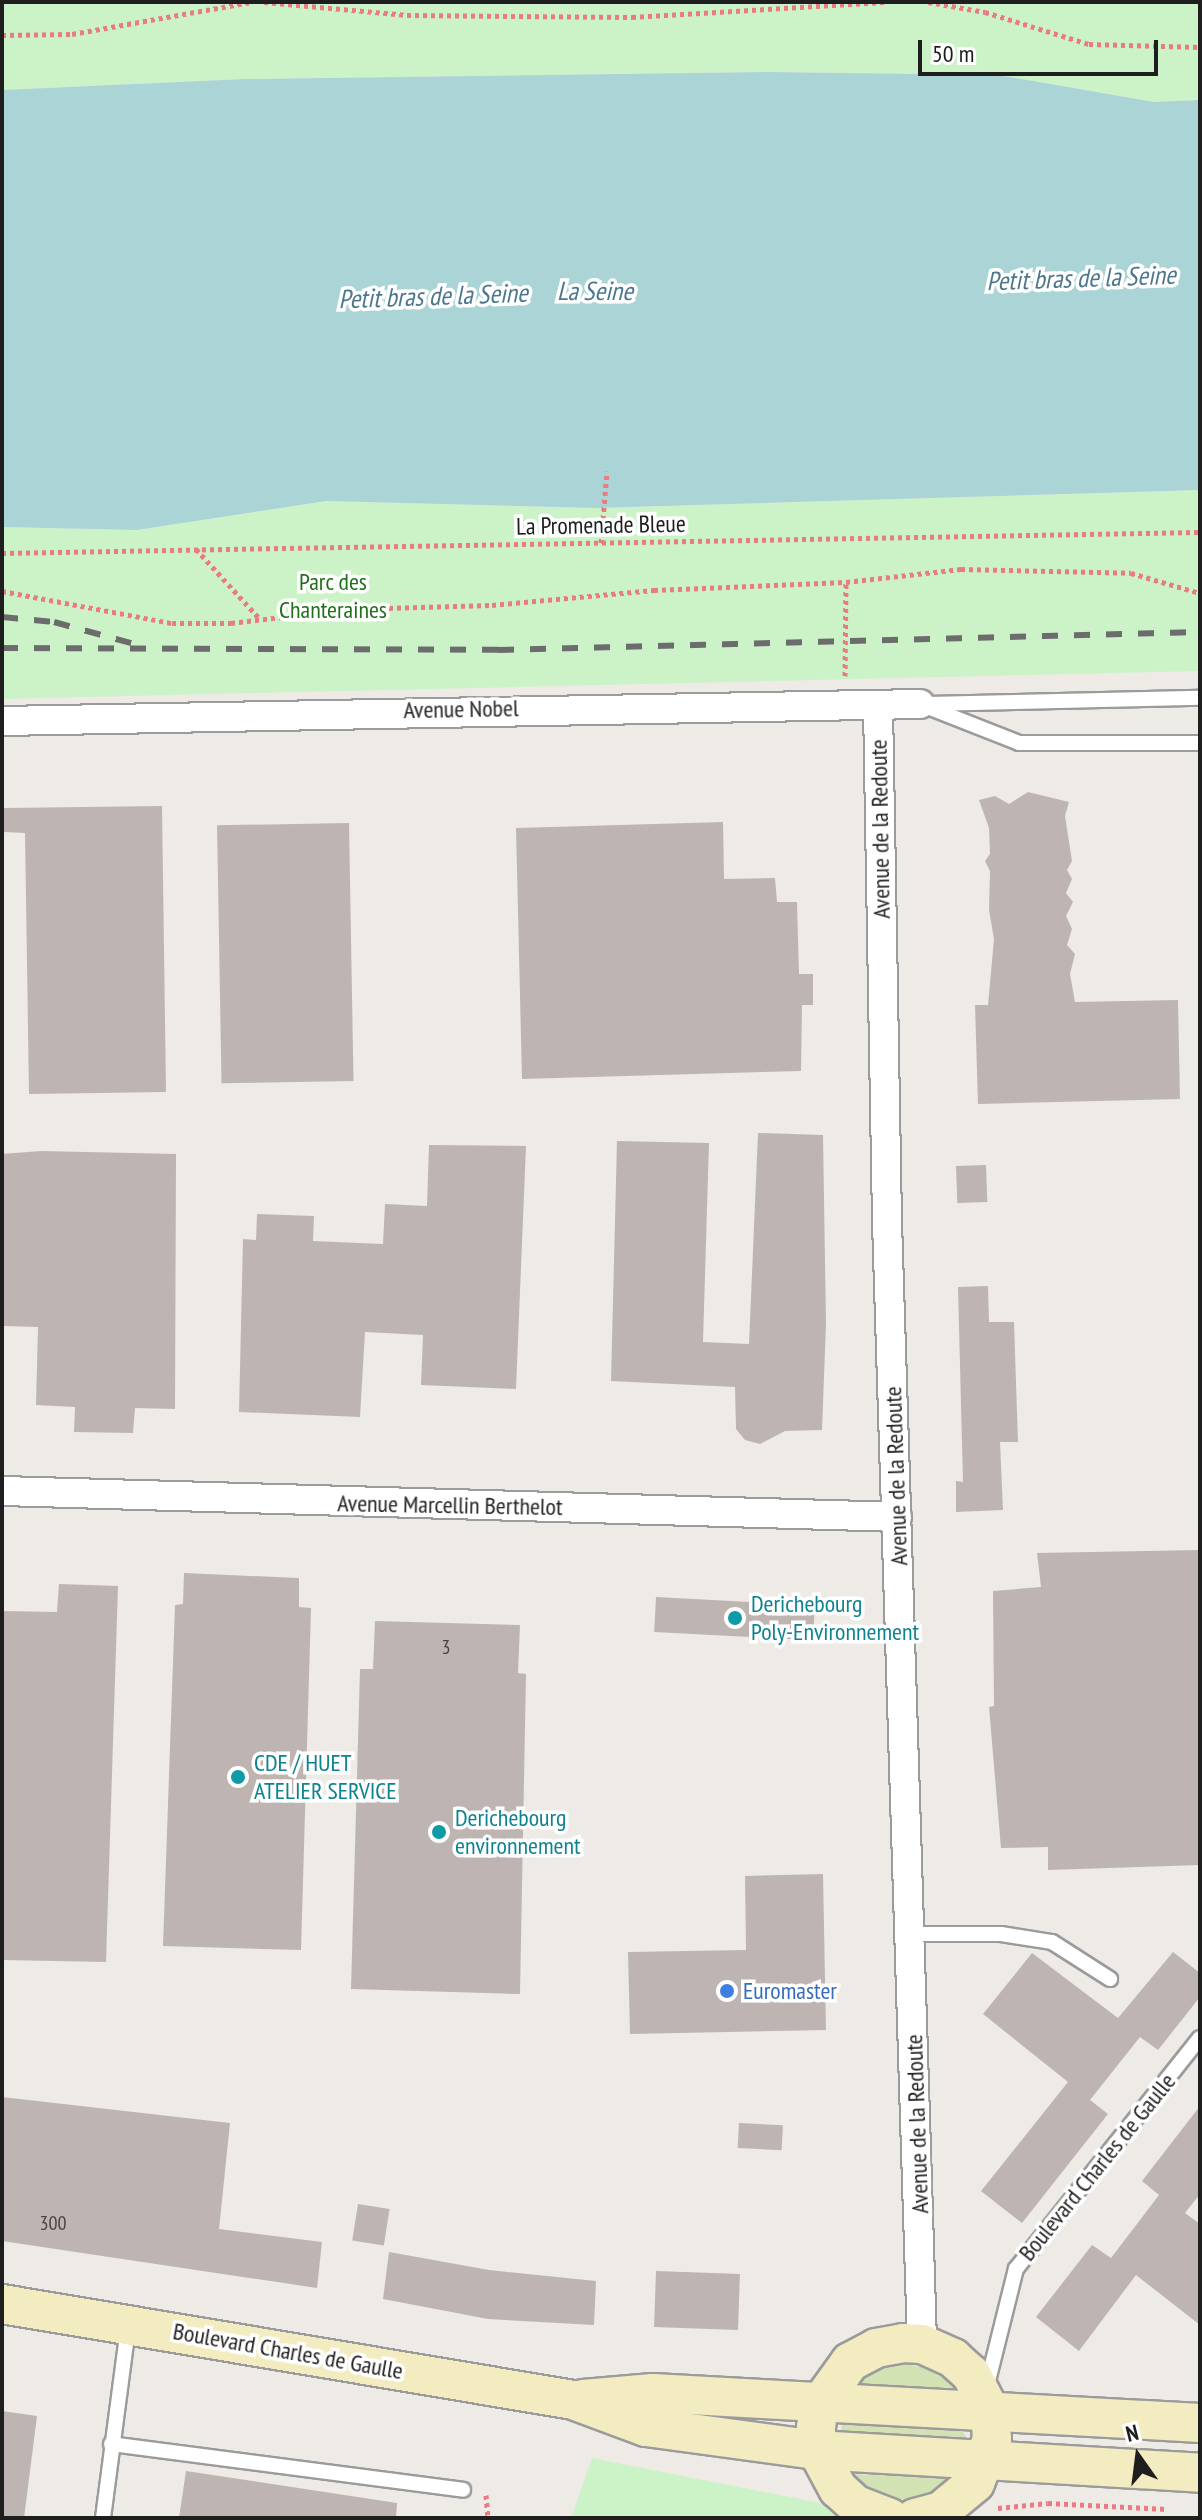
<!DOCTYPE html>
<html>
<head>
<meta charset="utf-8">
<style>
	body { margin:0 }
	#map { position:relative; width:1202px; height:2520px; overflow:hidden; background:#eeeae6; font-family:"PT Sans Narrow",sans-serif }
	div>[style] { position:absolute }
	.grass>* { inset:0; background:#d2e2b2 }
	.park>* { inset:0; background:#ccf3c8 }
	.water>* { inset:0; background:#abd4d6 }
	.building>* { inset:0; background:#beb5b3; transform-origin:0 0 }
	.path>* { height:5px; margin-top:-2.5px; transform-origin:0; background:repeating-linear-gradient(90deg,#e97c83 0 4px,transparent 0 8px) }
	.roads { filter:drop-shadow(2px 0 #9b9b9b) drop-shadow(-2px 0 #9b9b9b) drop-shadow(0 2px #9b9b9b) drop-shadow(0 -2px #9b9b9b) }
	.lane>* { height:14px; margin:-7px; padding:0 7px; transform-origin:7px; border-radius:7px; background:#fff }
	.street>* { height:28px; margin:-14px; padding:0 14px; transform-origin:14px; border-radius:14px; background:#fff }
	.secondary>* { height:38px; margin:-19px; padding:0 19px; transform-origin:19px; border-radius:19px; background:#f2ecc0 }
	.rail>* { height:6px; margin-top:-3px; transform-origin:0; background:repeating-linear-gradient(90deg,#6c6c6c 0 16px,transparent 0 32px) }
	.dots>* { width:22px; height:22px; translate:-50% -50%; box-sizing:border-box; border:4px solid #fff; border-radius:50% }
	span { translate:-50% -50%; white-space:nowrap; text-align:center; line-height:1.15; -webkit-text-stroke:7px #fff; paint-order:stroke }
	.number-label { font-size:20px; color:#464443 }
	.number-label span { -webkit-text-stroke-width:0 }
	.street-label { font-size:24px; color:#1e1e1e }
	.park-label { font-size:24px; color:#207019 }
	.culture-label { font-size:24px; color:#0d838f }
	.left { translate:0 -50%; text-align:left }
	.shop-label { font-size:24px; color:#366cbe }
	.water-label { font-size:26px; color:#4c778d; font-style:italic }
	.frame { position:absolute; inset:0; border:4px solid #1e1e1e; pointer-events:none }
	.north { position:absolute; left:1098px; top:2416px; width:80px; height:80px; -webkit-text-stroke:6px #fff; paint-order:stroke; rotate:346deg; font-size:22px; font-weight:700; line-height:32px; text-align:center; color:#1e1e1e }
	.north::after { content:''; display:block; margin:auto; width:28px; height:36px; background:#1e1e1e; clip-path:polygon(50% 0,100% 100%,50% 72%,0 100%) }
	.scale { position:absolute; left:918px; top:40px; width:240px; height:36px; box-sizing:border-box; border:4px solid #1e1e1e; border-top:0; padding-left:10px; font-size:24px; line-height:28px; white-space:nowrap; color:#1e1e1e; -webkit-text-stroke:6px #fff; paint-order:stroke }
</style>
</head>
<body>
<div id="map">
	<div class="grass">
		<div style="clip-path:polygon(904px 2363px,936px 2371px,956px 2388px,854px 2385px,874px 2371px)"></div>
		<div style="clip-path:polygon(842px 2424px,961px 2429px,967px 2438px,859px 2435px,841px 2432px)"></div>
		<div style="clip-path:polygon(848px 2474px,949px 2478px,952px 2481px,927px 2497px,889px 2500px,864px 2491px)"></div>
	</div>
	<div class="park">
		<div style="clip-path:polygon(2px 2px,1200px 2px,1200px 100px,1154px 102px,998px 75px,767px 72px,245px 79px,2px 90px)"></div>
		<div style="clip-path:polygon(1200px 490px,1200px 671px,2px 699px,2px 527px,137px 530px,326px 501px,595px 508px)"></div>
		<div style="clip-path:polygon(592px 2458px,820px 2503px,842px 2518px,571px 2518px)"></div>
	</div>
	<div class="water">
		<div style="clip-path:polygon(767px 72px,998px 75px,1154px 102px,1200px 100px,1200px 490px,595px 508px,326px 501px,137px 530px,2px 527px,2px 90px,245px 79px)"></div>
	</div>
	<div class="building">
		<div style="clip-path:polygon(1028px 792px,1069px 802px,1065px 816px,1072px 861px,1067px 870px,1072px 879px,1066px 893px,1073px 902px,1066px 916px,1072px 929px,1067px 945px,1075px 954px,1070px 974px,1075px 1002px,1178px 1000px,1180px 1099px,978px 1104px,975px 1005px,988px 1005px,994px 939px,989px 910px,990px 871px,985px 861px,990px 854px,989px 828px,979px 800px,995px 796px,1009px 804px)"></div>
		<div style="clip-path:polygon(162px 806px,166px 1092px,29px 1094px,25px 833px,4px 832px,4px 808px)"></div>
		<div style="clip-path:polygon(723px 822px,724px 879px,775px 878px,777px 902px,797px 902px,799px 974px,813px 974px,813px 1005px,802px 1005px,801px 1071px,522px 1079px,516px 828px)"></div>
		<div style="left:349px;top:823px;width:258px;height:132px;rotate:89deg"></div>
		<div style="clip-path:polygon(758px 1133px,823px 1135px,826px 1324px,822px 1430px,785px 1431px,760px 1444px,745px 1440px,736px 1429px,735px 1387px,611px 1381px,617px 1141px,709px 1143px,703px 1342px,749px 1344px)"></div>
		<div style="clip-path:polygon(429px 1145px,526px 1146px,516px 1389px,421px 1385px,423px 1335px,365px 1332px,360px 1417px,239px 1412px,243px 1239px,256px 1240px,257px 1214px,314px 1216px,313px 1241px,383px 1244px,385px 1204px,427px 1206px)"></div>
		<div style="clip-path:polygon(41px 1151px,176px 1154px,175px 1409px,135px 1408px,133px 1433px,74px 1432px,75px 1407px,36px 1405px,38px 1327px,2px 1326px,2px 1154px)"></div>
		<div style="left:986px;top:1165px;width:37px;height:30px;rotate:88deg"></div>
		<div style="clip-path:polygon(988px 1286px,989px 1322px,1014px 1322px,1018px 1442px,1000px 1442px,1003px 1510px,956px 1512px,956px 1481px,963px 1482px,958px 1287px)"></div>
		<div style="clip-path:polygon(1200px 1550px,1200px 1865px,1048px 1870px,1048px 1847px,1001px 1848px,989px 1707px,994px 1706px,993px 1591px,1041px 1587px,1037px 1553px)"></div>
		<div style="clip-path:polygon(184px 1573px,299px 1578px,299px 1607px,311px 1608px,301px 1950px,163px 1946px,175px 1605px,183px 1604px)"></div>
		<div style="clip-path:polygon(59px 1584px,118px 1586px,106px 1962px,2px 1960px,2px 1611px,57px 1612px)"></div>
		<div style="left:656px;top:1597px;width:159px;height:35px;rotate:3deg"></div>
		<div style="clip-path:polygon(375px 1621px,520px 1625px,518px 1673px,526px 1674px,520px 1994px,351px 1989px,360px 1669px,373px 1669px)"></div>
		<div style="clip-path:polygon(823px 1874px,826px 2030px,630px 2034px,628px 1952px,746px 1950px,745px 1876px)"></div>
		<div style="clip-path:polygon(1173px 1952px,1200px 1973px,1200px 1997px,1158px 2050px,1140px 2037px,1090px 2100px,1108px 2114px,1022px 2223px,981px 2191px,1068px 2082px,983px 2014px,1032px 1953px,1118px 2018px)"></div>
		<div style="clip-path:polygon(2px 2097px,230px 2123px,219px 2229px,322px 2242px,317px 2288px,2px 2241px)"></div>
		<div style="clip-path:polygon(1200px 2106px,1200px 2194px,1185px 2213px,1200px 2224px,1200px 2325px,1136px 2275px,1079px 2351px,1036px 2317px,1092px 2245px,1111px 2258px,1159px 2195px,1142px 2181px)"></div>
		<div style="left:739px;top:2123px;width:44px;height:25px;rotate:3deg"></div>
		<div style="left:358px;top:2204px;width:32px;height:37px;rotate:9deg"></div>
		<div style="clip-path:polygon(389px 2252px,489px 2270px,596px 2281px,594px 2325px,488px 2319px,383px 2299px)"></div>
		<div style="left:656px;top:2271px;width:84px;height:56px;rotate:2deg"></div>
		<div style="clip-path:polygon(2px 2411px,37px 2416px,24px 2518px,2px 2518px)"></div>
		<div style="clip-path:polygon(186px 2471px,397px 2503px,396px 2518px,179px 2518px)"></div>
	</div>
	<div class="path">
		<div style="left:264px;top:2px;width:144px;rotate:5.2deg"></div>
		<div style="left:407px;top:15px;width:225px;rotate:0.5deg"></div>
		<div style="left:632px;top:17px;width:253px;rotate:-3.4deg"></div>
		<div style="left:928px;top:2px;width:58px;rotate:10deg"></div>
		<div style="left:985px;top:12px;width:109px;rotate:17.1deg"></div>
		<div style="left:1089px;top:44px;width:111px;rotate:1.5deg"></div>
		<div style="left:2px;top:35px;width:70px;rotate:-0.8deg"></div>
		<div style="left:72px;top:34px;width:182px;rotate:-10.1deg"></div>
		<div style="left:601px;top:543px;width:72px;rotate:-85.2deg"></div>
		<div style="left:196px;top:549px;width:93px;rotate:47.6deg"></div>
		<div style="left:2px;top:553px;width:1198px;rotate:-1deg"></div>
		<div style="left:2px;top:591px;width:173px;rotate:10.7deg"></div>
		<div style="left:172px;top:623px;width:59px"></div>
		<div style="left:231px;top:623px;width:119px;rotate:-6.8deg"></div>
		<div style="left:349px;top:609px;width:143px;rotate:-1.6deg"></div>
		<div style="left:492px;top:605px;width:163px;rotate:-5.3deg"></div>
		<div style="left:654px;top:590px;width:192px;rotate:-2.4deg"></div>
		<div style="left:846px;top:582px;width:116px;rotate:-6.4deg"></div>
		<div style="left:961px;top:569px;width:170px;rotate:1.3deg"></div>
		<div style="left:1131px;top:573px;width:72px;rotate:16.2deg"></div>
		<div style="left:845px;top:676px;width:94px;rotate:-89.4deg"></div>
		<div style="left:486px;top:2495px;width:23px;rotate:85deg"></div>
		<div style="left:998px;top:2508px;width:50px;rotate:-5.7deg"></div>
		<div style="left:1048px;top:2503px;width:119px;rotate:2.9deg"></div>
	</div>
	<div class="roads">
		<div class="lane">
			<div style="left:920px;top:704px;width:106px;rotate:21.5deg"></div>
			<div style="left:1019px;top:743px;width:181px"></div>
			<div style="left:928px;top:704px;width:272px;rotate:-1.3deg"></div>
			<div style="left:910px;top:1934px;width:91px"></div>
			<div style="left:1001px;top:1934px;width:52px;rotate:8.9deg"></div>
			<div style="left:1052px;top:1942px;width:69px;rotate:32.5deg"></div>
			<div style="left:987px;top:2385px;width:120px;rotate:-76deg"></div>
			<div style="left:1016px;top:2269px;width:295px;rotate:-51.5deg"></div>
			<div style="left:111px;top:2444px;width:355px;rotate:7.4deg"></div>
			<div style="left:103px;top:2518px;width:192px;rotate:-82.5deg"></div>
		</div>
		<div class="street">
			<div style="left:878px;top:705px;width:517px;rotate:89deg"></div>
			<div style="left:887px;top:1222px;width:1123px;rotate:88.21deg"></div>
			<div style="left:2px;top:721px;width:918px;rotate:-1.06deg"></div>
			<div style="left:2px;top:1491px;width:895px;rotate:1.66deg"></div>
		</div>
		<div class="secondary">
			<div style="left:2px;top:2304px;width:579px;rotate:9.54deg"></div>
			<div style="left:573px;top:2400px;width:78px;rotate:20.3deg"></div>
			<div style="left:646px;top:2427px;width:173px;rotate:7.7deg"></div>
			<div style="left:817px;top:2450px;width:384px;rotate:3.4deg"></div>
			<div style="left:583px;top:2399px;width:70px;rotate:-4.9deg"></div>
			<div style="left:653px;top:2393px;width:548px;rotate:3.14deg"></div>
			<div style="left:890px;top:2518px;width:36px;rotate:-159deg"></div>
			<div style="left:856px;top:2505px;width:24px;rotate:-138deg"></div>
			<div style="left:838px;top:2489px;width:44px;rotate:-118.3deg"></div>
			<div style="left:817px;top:2450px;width:22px;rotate:-93deg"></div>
			<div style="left:816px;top:2428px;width:23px;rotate:-83deg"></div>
			<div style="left:819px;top:2405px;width:53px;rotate:-54.2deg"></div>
			<div style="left:850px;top:2362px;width:30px;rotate:-28deg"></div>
			<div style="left:876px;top:2348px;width:27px;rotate:-10deg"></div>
			<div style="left:903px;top:2343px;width:19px;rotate:3deg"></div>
			<div style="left:922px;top:2344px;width:34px;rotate:24deg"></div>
			<div style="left:953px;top:2358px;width:24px;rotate:42deg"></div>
			<div style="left:971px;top:2374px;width:42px;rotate:62.8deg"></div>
			<div style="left:990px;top:2411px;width:28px;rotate:86deg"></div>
			<div style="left:992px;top:2439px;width:47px;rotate:111.1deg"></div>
			<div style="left:975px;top:2483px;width:44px;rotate:140.5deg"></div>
			<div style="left:941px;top:2511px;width:27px;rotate:165deg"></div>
		</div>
	</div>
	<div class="rail">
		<div style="left:2px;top:617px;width:52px;rotate:5.5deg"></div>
		<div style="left:54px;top:622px;width:80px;rotate:15.3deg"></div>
		<div style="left:2px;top:648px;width:496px;rotate:0.2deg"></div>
		<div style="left:498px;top:650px;width:702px;rotate:-1.47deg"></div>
	</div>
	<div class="dots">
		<div style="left:735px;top:1618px;background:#0f9aa8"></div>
		<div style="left:238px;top:1777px;background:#0f9aa8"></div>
		<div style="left:439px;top:1832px;background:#0f9aa8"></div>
		<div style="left:727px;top:1991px;background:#3f7fe0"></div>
	</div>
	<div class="number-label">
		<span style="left:446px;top:1647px">3</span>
		<span style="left:53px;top:2223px">300</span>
	</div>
	<div class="street-label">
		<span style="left:601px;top:525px;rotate:-1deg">La Promenade Bleue</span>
		<span style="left:461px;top:709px;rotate:-1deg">Avenue Nobel</span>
		<span style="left:880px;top:829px;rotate:-91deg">Avenue de la Redoute</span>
		<span style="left:896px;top:1476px;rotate:-92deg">Avenue de la Redoute</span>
		<span style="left:450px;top:1505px;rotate:1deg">Avenue Marcellin Berthelot</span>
		<span style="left:917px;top:2124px;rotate:-92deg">Avenue de la Redoute</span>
		<span style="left:1097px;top:2167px;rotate:-51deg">Boulevard Charles de Gaulle</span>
		<span style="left:288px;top:2351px;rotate:10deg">Boulevard Charles de Gaulle</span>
	</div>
	<div class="park-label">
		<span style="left:333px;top:596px">Parc des<br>Chanteraines</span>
	</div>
	<div class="culture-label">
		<span class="left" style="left:751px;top:1618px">Derichebourg<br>Poly-Environnement</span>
		<span class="left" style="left:254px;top:1777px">CDE / HUET<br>ATELIER SERVICE</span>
		<span class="left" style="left:455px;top:1832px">Derichebourg<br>environnement</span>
	</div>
	<div class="shop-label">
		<span class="left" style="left:743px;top:1991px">Euromaster</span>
	</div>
	<div class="water-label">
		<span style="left:1081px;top:278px;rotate:-2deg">Petit bras de la Seine</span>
		<span style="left:595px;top:291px">La Seine</span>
		<span style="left:433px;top:296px;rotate:-2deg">Petit bras de la Seine</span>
	</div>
	<div class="frame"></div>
	<div class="north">N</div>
	<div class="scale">50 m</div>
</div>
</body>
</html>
